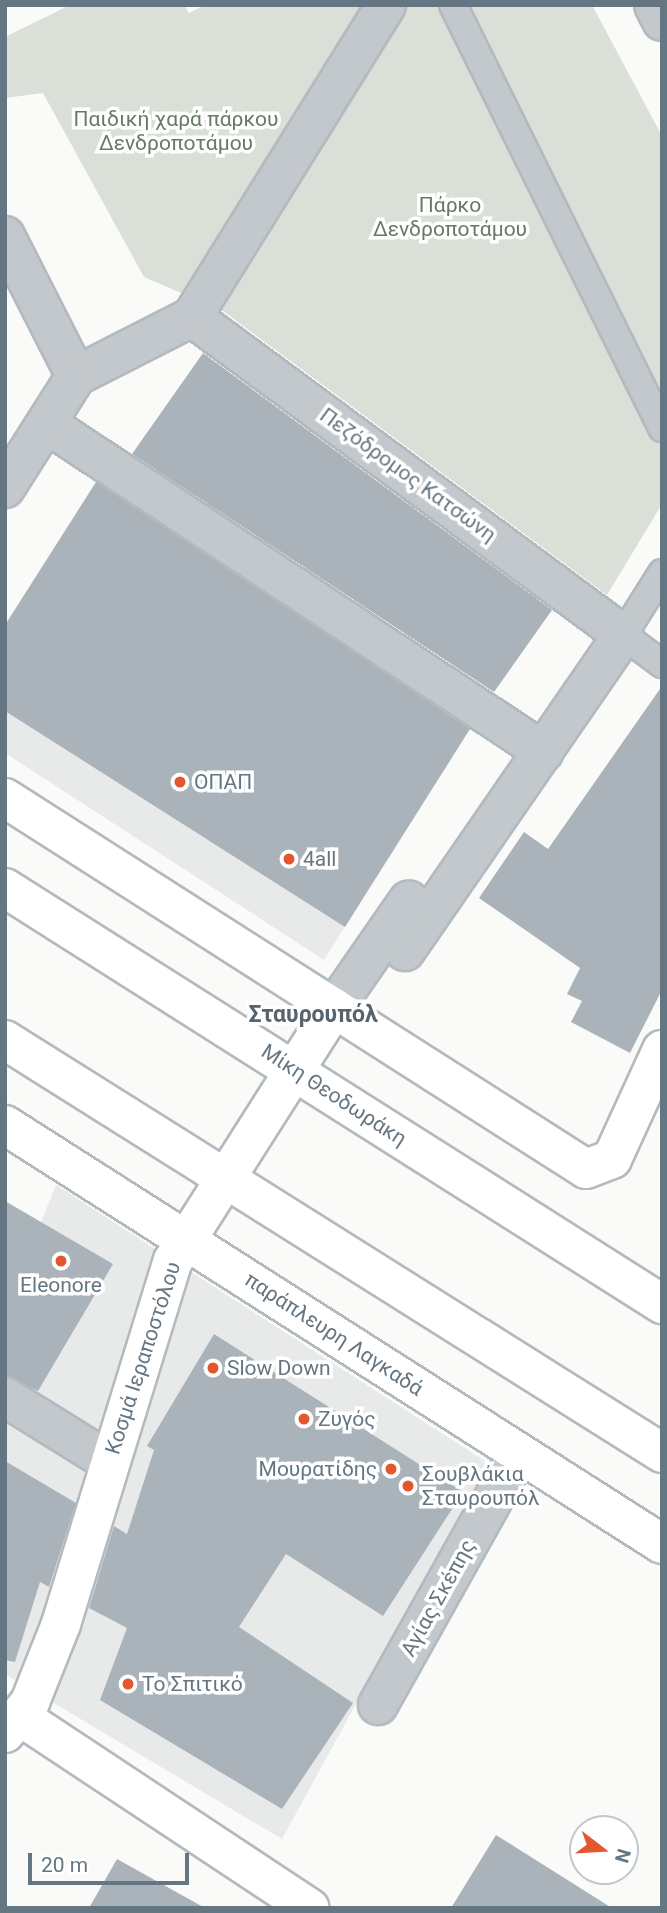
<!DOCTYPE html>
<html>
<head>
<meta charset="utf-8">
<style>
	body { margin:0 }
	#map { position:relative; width:667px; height:1913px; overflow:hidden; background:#fafaf8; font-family:Roboto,sans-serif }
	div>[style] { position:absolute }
	.built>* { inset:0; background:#e8e9e9 }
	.green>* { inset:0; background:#dadfd7 }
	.building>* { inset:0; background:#aab3b9 }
	.roads { filter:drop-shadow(2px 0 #b3babf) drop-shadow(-2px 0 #b3babf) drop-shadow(0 2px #b3babf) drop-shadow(0 -2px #b3babf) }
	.lane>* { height:26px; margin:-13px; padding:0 13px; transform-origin:13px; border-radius:13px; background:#c3c8cc }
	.street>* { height:38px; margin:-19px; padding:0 19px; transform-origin:19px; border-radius:19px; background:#c3c8cc }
	.secondary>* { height:38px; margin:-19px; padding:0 19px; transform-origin:19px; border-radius:19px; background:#fff }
	.highway>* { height:38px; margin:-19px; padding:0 19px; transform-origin:19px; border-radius:19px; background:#fff }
	.dots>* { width:19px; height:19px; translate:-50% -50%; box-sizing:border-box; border:4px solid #fff; border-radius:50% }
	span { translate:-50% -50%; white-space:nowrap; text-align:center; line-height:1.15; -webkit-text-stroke:7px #fff; paint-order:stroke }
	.park-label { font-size:21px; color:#687a64 }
	.street-label { font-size:21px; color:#657683 }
	.poi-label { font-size:21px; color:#657683 }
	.left { translate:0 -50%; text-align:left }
	.right { translate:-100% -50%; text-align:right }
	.neighbourhood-label { font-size:23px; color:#57646e; font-weight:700 }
	.frame { position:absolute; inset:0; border:7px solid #657683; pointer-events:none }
	.north { position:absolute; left:569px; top:1815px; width:70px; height:70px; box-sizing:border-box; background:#fff; border:2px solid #c1c8cd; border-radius:50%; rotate:107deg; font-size:19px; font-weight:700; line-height:28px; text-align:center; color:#657683 }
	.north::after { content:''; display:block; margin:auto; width:24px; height:32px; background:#e4572e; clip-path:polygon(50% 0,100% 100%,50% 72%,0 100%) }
	.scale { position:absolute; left:28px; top:1853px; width:161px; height:32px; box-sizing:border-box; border:4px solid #657683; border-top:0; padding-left:9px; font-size:21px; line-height:24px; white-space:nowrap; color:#657683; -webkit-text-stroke:5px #fff; paint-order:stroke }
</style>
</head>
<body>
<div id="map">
	<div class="built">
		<div style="clip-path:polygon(5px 627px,380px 870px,324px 960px,5px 753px)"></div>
		<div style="clip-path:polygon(56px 1185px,488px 1463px,282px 1839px,5px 1674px,5px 1311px)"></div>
	</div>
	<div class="green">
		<div style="clip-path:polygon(70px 5px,184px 5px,189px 13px,205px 5px,592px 5px,662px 136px,662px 504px,607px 595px,223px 311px,144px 277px,43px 93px,5px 98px,5px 37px)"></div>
	</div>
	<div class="building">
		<div style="clip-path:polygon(203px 353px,552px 610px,494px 692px,132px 454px)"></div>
		<div style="clip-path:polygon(96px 482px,470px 729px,345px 927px,5px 711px,5px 625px)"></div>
		<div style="clip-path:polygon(662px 686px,662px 990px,630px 1053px,571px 1022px,582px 1001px,567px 994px,580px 968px,479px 898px,524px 832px,548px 849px)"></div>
		<div style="clip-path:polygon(5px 1201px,113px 1264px,38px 1391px,5px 1375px)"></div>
		<div style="clip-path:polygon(214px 1334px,463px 1492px,383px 1616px,286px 1554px,239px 1627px,353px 1703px,282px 1809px,100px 1700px,127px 1628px,89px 1608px,114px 1526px,127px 1534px,154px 1450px,147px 1446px)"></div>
		<div style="clip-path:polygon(5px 1461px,76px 1503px,49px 1587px,40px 1582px,15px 1662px,5px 1660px)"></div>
		<div style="clip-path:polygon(496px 1835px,612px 1908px,451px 1908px)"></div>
		<div style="clip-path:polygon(117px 1859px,205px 1908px,89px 1908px)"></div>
	</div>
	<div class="roads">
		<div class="lane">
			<div style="left:453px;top:5px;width:472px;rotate:63.7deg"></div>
			<div style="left:662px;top:573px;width:73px;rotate:122.2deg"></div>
			<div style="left:623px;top:635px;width:49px;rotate:36.6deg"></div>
		</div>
		<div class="street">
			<div style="left:654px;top:5px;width:18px;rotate:63deg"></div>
			<div style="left:5px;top:236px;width:157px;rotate:63.1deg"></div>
			<div style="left:192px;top:317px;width:536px;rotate:36.42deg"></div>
			<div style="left:623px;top:635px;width:384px;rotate:124.6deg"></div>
			<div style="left:76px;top:376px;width:130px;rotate:-27deg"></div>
			<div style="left:192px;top:317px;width:367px;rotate:-58.1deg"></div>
			<div style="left:47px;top:424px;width:595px;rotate:33.42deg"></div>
			<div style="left:5px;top:488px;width:133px;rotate:-57.6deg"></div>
			<div style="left:334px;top:1008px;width:131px;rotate:-55.2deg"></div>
			<div style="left:5px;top:1397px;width:123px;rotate:31.8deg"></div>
			<div style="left:378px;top:1705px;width:287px;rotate:-60.8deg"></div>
		</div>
		<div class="secondary">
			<div style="left:5px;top:798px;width:689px;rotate:32.56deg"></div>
			<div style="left:586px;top:1169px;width:28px;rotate:-21deg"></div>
			<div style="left:612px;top:1159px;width:120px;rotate:-65.4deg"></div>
			<div style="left:5px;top:1125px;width:779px;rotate:32.53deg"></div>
			<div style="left:21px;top:1717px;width:346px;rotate:33.5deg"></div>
			<div style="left:5px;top:1733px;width:40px;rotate:-51deg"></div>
			<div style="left:30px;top:1702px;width:84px;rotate:-68.3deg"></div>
			<div style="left:61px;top:1624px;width:380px;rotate:-72.9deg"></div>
			<div style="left:173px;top:1261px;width:300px;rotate:-57.5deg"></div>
		</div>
		<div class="highway">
			<div style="left:5px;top:888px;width:778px;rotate:32.34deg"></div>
			<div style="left:5px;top:1040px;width:776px;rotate:32.15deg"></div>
		</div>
	</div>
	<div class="dots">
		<div style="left:180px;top:782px;background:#e4572e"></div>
		<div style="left:289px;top:859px;background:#e4572e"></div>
		<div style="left:61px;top:1261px;background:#e4572e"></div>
		<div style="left:213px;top:1368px;background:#e4572e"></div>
		<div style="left:304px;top:1419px;background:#e4572e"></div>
		<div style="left:391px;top:1469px;background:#e4572e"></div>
		<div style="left:408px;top:1486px;background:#e4572e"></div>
		<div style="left:128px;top:1684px;background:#e4572e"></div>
	</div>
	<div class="park-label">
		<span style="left:176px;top:131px">Παιδική χαρά πάρκου<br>Δενδροποτάμου</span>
		<span style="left:450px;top:217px">Πάρκο<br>Δενδροποτάμου</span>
	</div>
	<div class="street-label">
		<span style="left:408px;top:475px;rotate:36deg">Πεζόδρομος Κατσώνη</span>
		<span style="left:334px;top:1095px;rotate:33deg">Μίκη Θεοδωράκη</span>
		<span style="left:334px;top:1334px;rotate:33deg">παράπλευρη Λαγκαδά</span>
		<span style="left:143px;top:1358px;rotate:-72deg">Κοσμά Ιεραποστόλου</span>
		<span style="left:438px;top:1598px;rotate:-61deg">Αγίας Σκέπης</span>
	</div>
	<div class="poi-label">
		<span class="left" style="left:194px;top:782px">ΟΠΑΠ</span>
		<span class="left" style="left:303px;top:859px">4all</span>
		<span style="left:61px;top:1285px">Eleonore</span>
		<span class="left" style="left:227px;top:1368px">Slow Down</span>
		<span class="left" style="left:318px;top:1419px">Ζυγός</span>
		<span class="right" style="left:377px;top:1469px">Μουρατίδης</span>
		<span class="left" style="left:422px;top:1486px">Σουβλάκια<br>Σταυρουπόλ</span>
		<span class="left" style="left:142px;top:1684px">Το Σπιτικό</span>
	</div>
	<div class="neighbourhood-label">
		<span style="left:313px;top:1015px">Σταυρουπόλ</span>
	</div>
	<div class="frame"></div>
	<div class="north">N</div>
	<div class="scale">20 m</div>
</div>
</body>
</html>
